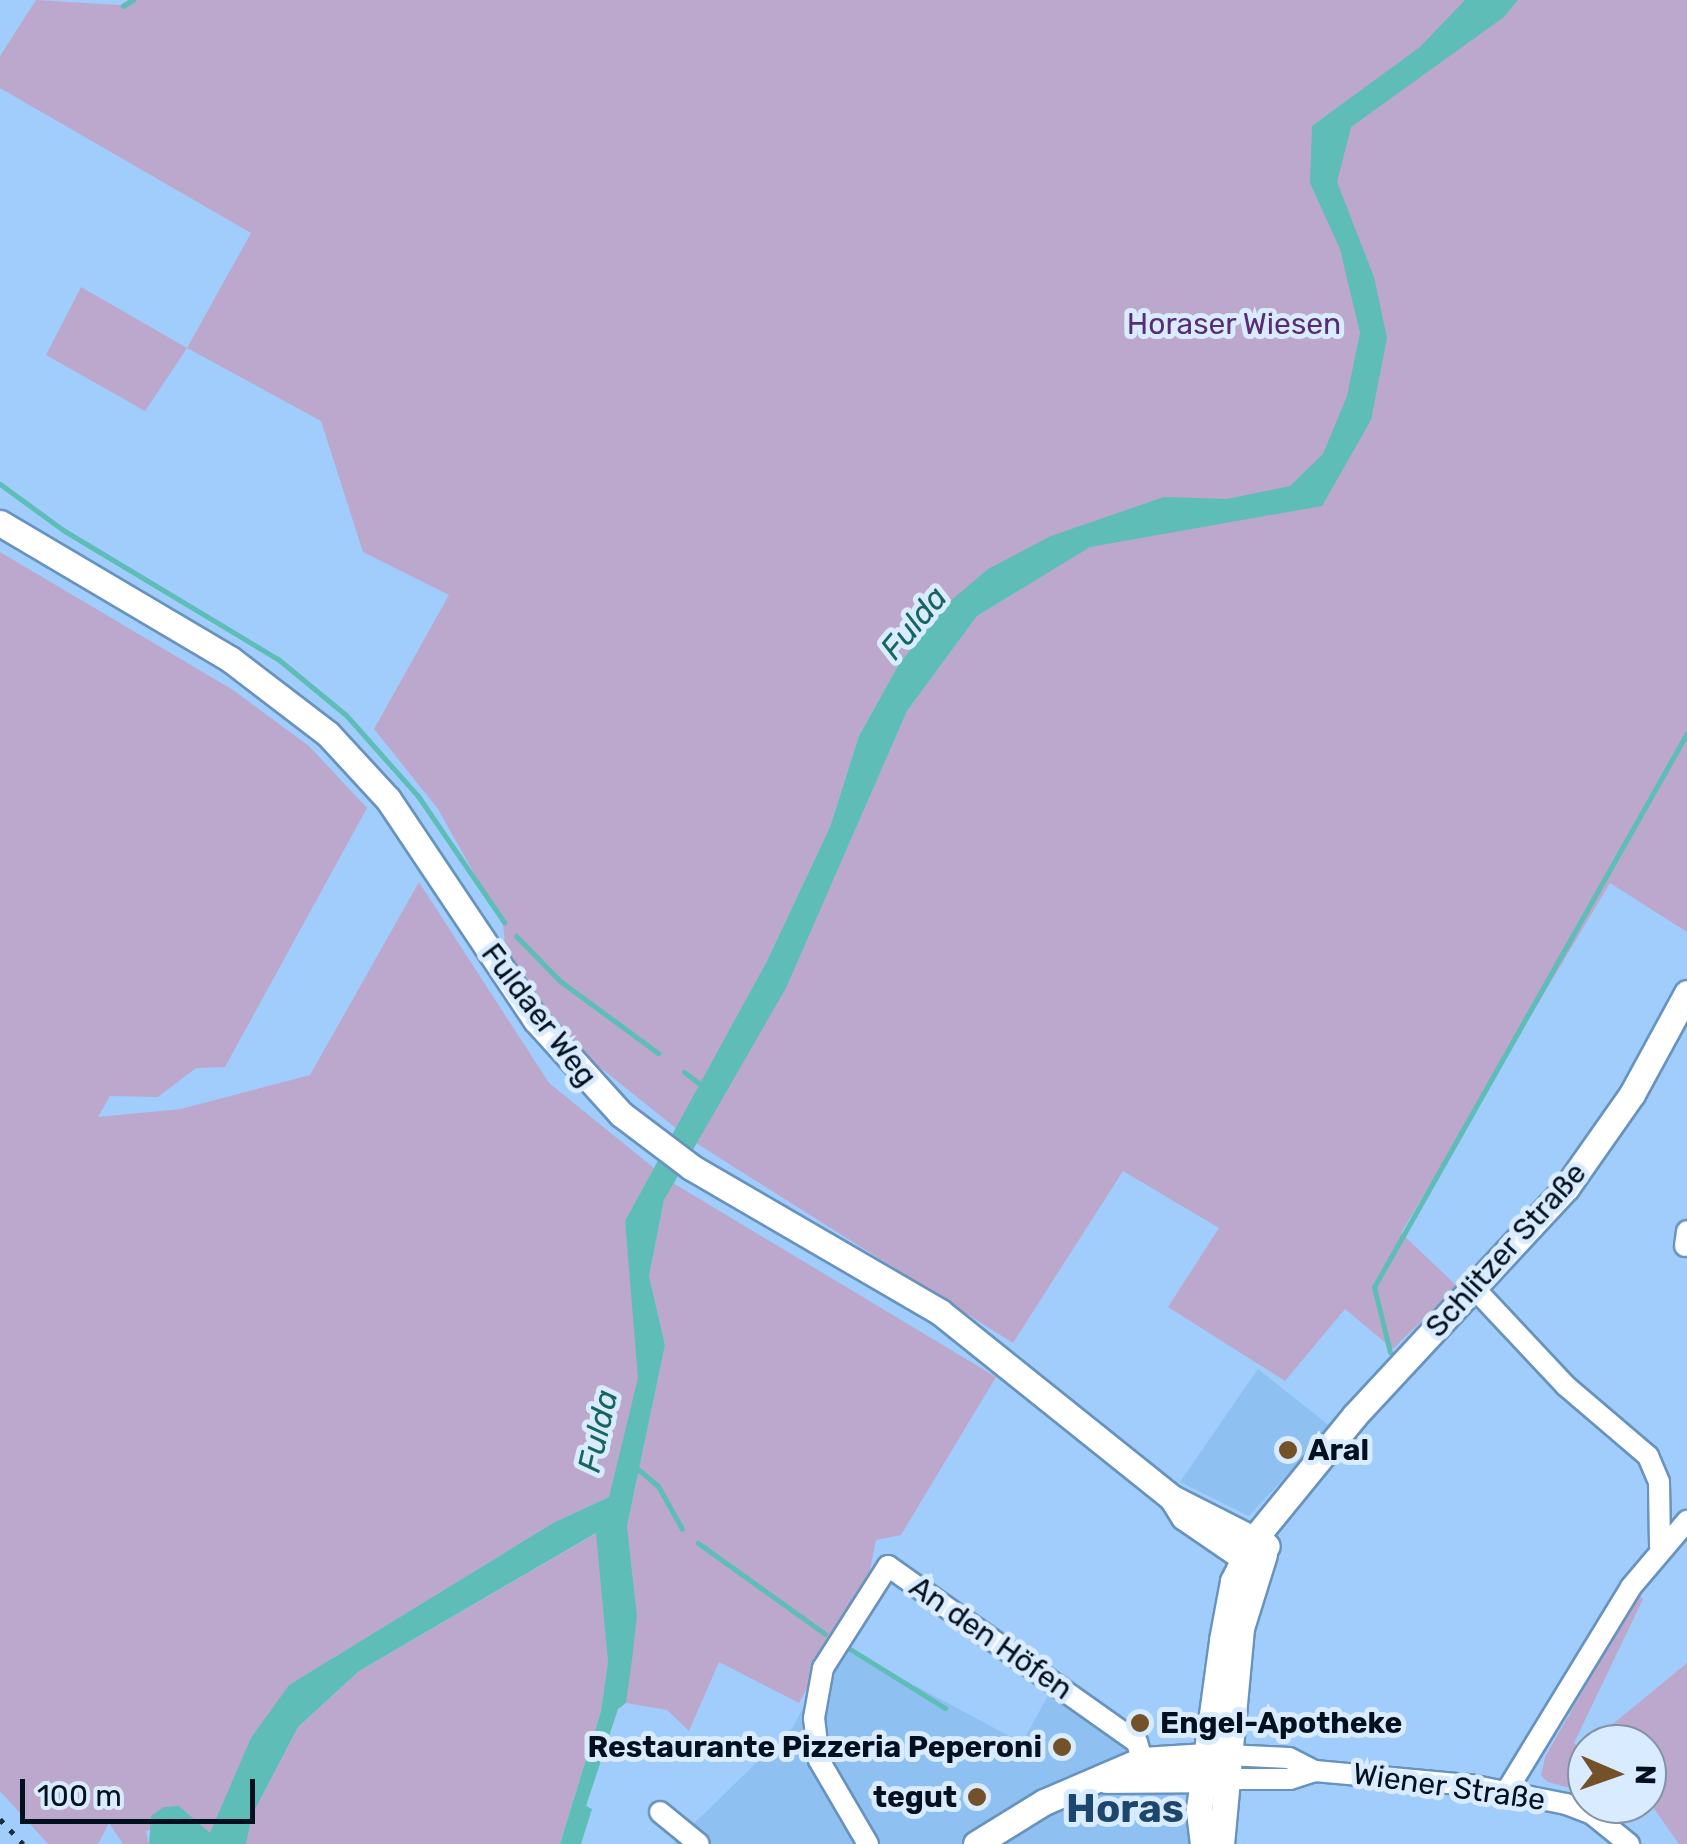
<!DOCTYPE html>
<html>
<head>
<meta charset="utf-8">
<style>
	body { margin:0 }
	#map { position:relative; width:1687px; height:1844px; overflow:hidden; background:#a0cdfb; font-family:Rubik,sans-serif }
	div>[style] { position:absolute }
	.built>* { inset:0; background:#8ec0f1 }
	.green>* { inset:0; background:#bca8cd }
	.water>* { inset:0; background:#5ebdb6 }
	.stream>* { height:5px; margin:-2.5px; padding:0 2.5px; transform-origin:2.5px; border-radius:2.5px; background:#5ebdb6 }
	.roads { filter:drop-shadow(2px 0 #6893be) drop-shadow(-2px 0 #6893be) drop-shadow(0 2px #6893be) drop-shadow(0 -2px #6893be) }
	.minor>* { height:20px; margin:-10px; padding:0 10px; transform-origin:10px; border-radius:10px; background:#fff }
	.major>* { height:25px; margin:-12.5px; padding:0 12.5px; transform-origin:12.5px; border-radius:12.5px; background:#fff }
	.rail>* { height:5px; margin-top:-2.5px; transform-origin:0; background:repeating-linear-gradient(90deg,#1a2d41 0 5px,transparent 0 15px) }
	.dots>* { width:28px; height:28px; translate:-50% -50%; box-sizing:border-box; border:5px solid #d9ebfe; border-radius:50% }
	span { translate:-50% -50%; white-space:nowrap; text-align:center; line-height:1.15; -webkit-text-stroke:10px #d9ebfe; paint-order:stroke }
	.park-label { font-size:30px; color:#582d74 }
	.street-label { font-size:30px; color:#021020 }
	.poi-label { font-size:30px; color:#021020; font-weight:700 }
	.left { translate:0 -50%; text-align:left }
	.right { translate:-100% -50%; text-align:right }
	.water-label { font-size:32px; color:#166560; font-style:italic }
	.district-label { font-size:40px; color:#1c466d; font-weight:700 }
	.north { position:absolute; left:1567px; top:1724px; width:100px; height:100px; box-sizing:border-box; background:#d9ebfe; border:2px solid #8393a5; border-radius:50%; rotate:92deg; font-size:28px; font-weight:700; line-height:40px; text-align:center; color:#021020 }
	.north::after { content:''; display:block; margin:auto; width:35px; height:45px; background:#735129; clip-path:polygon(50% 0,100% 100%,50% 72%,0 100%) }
	.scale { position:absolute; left:20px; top:1779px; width:235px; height:45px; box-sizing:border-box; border:5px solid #021020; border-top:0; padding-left:12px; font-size:30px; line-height:35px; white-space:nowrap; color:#021020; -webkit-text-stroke:8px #d9ebfe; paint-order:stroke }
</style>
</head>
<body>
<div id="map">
	<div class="built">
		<div style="clip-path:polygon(1258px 1369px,1331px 1427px,1249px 1516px,1180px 1482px)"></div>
		<div style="clip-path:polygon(837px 1644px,1022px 1743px,1051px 1690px,1129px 1745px,1134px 1792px,1167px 1791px,1190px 1806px,1197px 1844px,673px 1844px,793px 1727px)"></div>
	</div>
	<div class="green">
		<div style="clip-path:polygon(36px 0,120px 5px,128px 0,1687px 0,1687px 932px,1610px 883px,1401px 1233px,1457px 1286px,1393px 1349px,1345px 1309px,1285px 1381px,1168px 1307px,1219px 1228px,1123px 1171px,1013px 1343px,696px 1143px,786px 987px,907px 711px,977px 616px,1023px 588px,948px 603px,899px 664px,859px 736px,830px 827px,767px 961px,677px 1129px,577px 1049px,506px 955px,503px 925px,438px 809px,374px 729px,449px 595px,363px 552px,321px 421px,187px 348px,145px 411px,46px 355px,81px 287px,187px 348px,251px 233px,0 88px,0 56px)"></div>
		<div style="clip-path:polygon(0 552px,233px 690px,309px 746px,367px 808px,225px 1067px,196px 1068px,158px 1097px,110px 1096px,98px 1117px,181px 1109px,310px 1075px,419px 882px,549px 1083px,654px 1168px,625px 1221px,639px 1378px,609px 1497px,553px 1523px,289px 1685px,210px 1834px,179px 1806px,146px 1832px,149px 1844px,123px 1844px,109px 1823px,98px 1844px,48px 1844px,0 1791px)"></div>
		<div style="clip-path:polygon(673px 1183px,996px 1377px,901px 1535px,876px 1540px,870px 1570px,799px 1703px,719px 1662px,689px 1731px,667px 1710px,626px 1703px,637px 1616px,627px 1526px,665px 1345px,649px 1276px,664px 1200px)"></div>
		<div style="clip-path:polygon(597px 1533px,608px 1662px,601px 1711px,560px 1844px,246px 1844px,252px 1815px,298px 1727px,359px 1671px)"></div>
		<div style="clip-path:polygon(1638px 1594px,1643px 1599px,1574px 1743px,1587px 1756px,1587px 1793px,1548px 1782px,1541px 1776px,1545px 1757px)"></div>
		<div style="clip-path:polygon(1687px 1663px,1687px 1844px,1679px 1844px,1647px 1799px,1647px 1744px,1602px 1744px,1597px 1737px)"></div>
	</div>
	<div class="water">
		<div style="clip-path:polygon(1465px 0,1518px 0,1504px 17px,1351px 127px,1337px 182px,1374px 277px,1387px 338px,1371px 420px,1322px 506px,1090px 547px,977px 616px,907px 711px,786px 988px,664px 1200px,649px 1276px,665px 1345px,627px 1526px,637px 1616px,632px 1660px,626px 1703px,618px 1709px,586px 1806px,592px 1809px,581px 1844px,560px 1844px,601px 1711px,608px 1662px,596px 1533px,359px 1671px,298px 1727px,252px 1815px,246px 1844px,149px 1844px,151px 1816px,164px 1807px,179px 1806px,210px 1833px,251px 1738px,289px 1685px,553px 1523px,609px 1497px,638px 1378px,625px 1221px,767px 961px,830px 827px,859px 736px,899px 664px,948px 603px,988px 569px,1051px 536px,1164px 497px,1227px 499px,1290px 486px,1323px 454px,1347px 396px,1360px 333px,1340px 249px,1310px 183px,1312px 126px,1420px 47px)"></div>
	</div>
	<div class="stream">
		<div style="left:123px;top:6px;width:12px;rotate:-31deg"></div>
		<div style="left:0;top:484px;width:78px;rotate:36.1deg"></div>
		<div style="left:63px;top:530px;width:251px;rotate:31deg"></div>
		<div style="left:278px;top:659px;width:88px;rotate:39.5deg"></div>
		<div style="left:346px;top:715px;width:108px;rotate:48.4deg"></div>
		<div style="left:418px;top:796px;width:153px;rotate:55.7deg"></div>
		<div style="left:516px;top:936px;width:63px;rotate:45.6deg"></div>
		<div style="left:560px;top:981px;width:122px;rotate:36.3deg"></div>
		<div style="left:684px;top:1072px;width:26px;rotate:37deg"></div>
		<div style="left:1390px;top:1352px;width:67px;rotate:-103.8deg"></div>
		<div style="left:1374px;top:1287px;width:636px;rotate:-60.53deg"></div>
		<div style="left:633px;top:1465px;width:33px;rotate:40deg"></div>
		<div style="left:658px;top:1486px;width:49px;rotate:60.8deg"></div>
		<div style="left:698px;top:1543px;width:156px;rotate:35.6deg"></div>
		<div style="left:850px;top:1649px;width:112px;rotate:31.8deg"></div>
	</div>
	<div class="roads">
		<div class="minor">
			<div style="left:1685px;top:1246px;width:15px;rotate:-82deg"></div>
			<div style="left:1474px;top:1288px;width:134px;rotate:46.8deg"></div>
			<div style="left:1566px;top:1386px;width:108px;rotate:40.5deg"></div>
			<div style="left:1648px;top:1456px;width:28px;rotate:67deg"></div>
			<div style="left:1659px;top:1482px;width:65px;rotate:89.1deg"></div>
			<div style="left:1227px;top:1755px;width:62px;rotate:2.8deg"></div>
			<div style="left:1289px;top:1758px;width:29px;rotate:27deg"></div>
			<div style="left:1224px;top:1779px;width:66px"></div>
			<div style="left:1290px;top:1779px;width:26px;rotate:-18deg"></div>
			<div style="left:1315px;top:1771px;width:156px;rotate:5.2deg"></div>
			<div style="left:1470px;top:1785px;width:98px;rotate:11.2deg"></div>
			<div style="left:1566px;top:1804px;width:28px;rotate:21deg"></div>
			<div style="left:1592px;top:1814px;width:48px;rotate:39deg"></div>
			<div style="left:1506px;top:1792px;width:240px;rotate:-58.6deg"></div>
			<div style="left:1631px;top:1587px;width:87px;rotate:-49.7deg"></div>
			<div style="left:660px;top:1812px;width:50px;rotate:39.4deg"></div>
			<div style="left:868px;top:1844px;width:97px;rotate:-120.3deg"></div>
			<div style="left:819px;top:1760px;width:42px;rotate:-96.8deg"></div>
			<div style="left:814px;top:1718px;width:51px;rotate:-79.8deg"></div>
			<div style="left:823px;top:1668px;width:121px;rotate:-57.5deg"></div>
			<div style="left:888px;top:1566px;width:305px;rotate:35.3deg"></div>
			<div style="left:1137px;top:1742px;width:19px;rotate:74deg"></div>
		</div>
		<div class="major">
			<div style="left:0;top:523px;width:267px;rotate:30.6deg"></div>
			<div style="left:230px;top:659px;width:123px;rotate:37.4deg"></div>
			<div style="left:328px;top:734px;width:88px;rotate:47.3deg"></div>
			<div style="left:388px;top:799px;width:266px;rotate:56.2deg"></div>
			<div style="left:536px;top:1020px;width:127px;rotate:47.9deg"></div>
			<div style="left:621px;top:1114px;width:88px;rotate:37.1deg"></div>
			<div style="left:691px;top:1167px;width:288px;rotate:30.2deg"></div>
			<div style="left:940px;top:1312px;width:297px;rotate:38.7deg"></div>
			<div style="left:1172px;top:1498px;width:22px;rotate:58deg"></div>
			<div style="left:1184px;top:1517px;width:88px;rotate:34.4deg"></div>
			<div style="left:1172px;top:1498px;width:106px;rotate:26.8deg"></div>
			<div style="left:1106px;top:1780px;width:113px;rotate:-0.5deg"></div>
			<div style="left:976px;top:1844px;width:80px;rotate:-31.7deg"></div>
			<div style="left:1044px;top:1802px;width:107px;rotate:-23.2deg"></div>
			<div style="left:1142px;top:1760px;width:80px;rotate:-3.6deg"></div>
			<div style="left:1203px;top:1844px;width:35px;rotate:-97deg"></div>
			<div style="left:1199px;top:1809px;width:171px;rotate:-82.2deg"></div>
			<div style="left:1222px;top:1640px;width:60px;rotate:-79.4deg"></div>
			<div style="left:1233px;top:1581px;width:47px;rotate:-63.4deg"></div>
			<div style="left:1254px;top:1539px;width:160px;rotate:-50.8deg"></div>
			<div style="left:1355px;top:1415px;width:310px;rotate:-47.1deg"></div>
			<div style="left:1566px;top:1188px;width:115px;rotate:-54.9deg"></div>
			<div style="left:1632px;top:1094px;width:115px;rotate:-61.4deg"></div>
			<div style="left:1221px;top:1844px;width:217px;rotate:-84.7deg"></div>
			<div style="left:1241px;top:1628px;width:77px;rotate:-72.7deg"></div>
		</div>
	</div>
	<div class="rail">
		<div style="left:0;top:1819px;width:34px;rotate:47deg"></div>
	</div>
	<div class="dots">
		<div style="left:1288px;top:1450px;background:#735129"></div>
		<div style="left:1140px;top:1723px;background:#735129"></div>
		<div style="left:1062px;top:1747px;background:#735129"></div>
		<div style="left:977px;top:1797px;background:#735129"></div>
	</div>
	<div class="park-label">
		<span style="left:1234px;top:324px">Horaser Wiesen</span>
	</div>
	<div class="street-label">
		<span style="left:539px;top:1015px;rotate:53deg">Fuldaer Weg</span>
		<span style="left:1506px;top:1250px;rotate:-48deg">Schlitzer Straße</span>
		<span style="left:991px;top:1638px;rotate:35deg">An den Höfen</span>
		<span style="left:1449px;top:1787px;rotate:8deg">Wiener Straße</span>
	</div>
	<div class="poi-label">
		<span class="left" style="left:1308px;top:1450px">Aral</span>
		<span class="left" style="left:1160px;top:1723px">Engel-Apotheke</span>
		<span class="right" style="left:1042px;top:1747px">Restaurante Pizzeria Peperoni</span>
		<span class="right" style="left:957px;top:1797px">tegut</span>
	</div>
	<div class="water-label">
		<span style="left:914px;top:623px;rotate:-50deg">Fulda</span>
		<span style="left:598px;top:1431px;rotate:-77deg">Fulda</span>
	</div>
	<div class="district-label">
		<span style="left:1125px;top:1809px">Horas</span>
	</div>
	<div class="north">N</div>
	<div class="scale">100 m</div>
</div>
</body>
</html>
